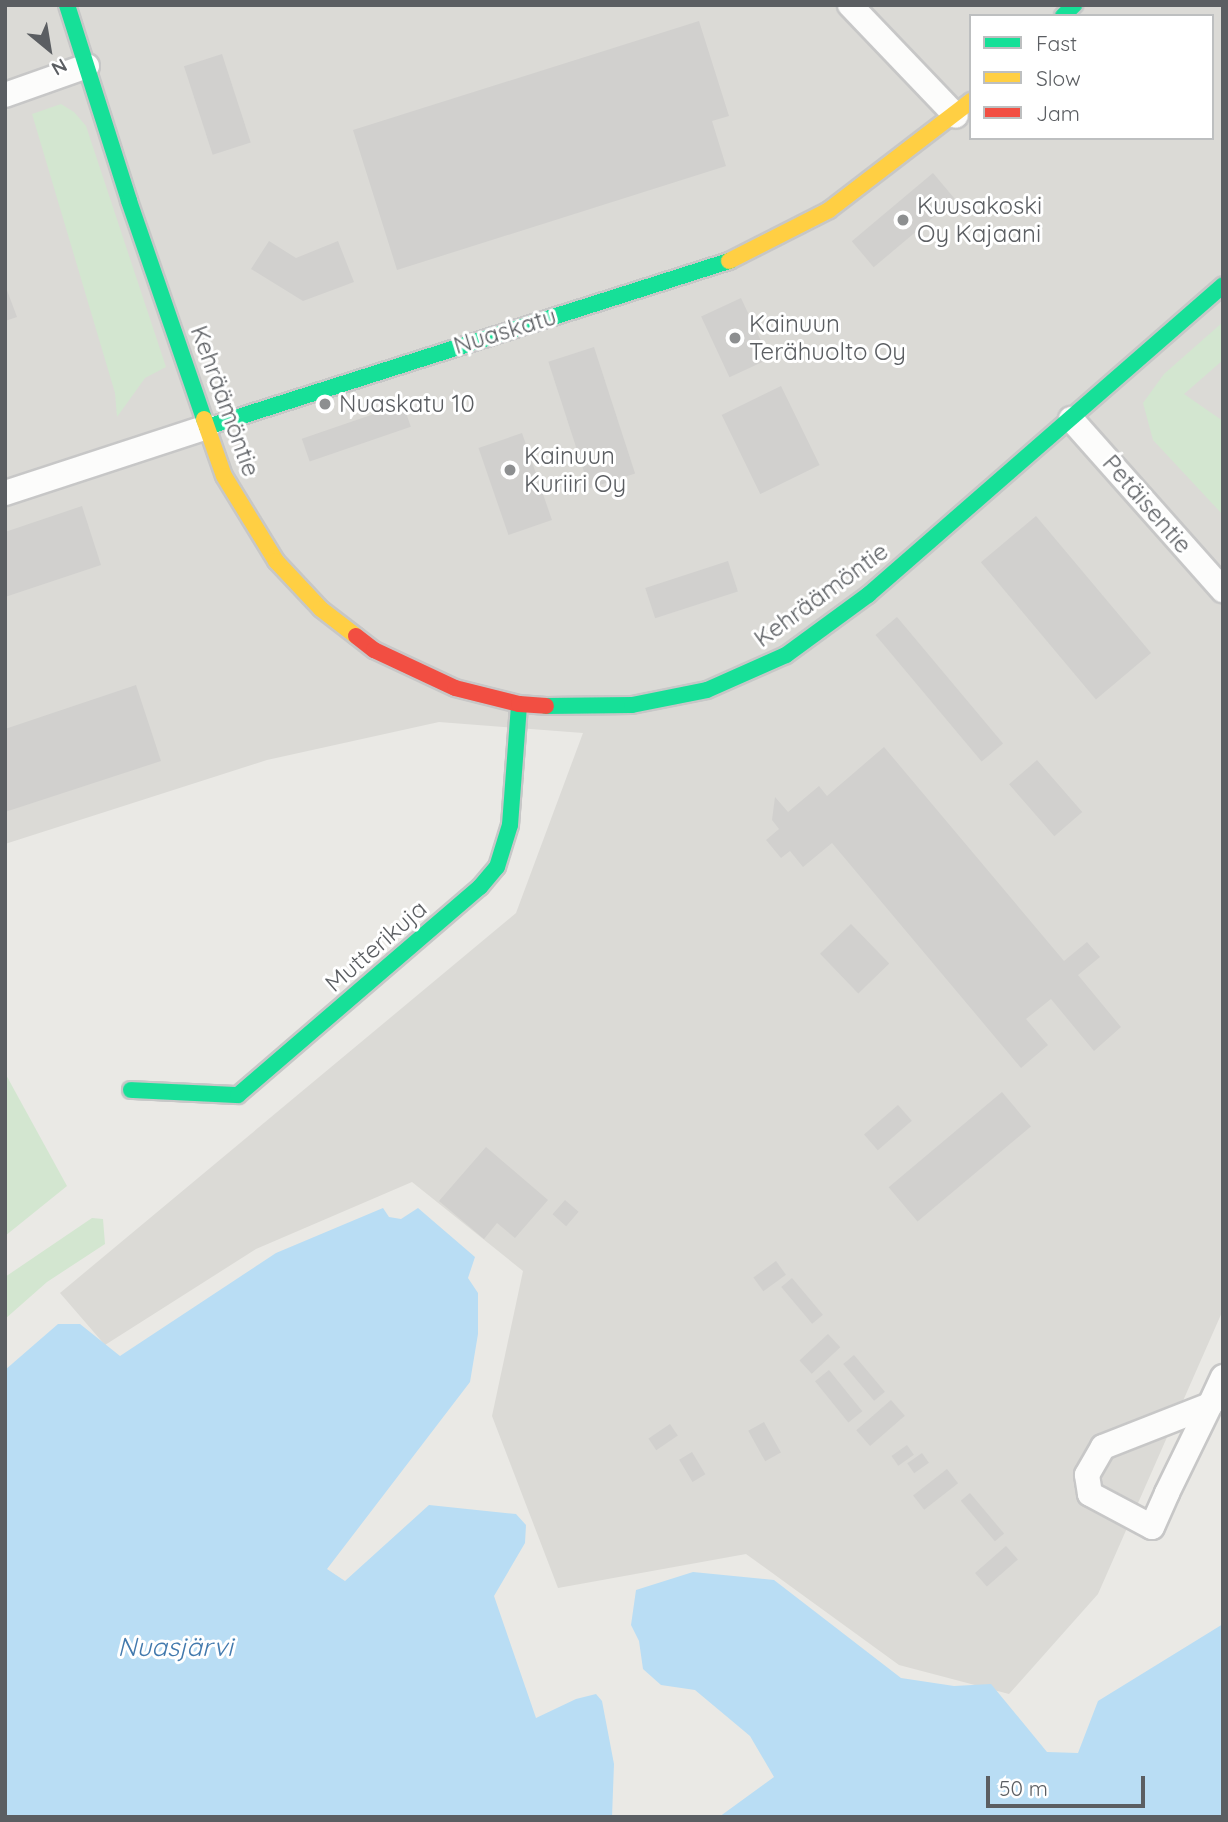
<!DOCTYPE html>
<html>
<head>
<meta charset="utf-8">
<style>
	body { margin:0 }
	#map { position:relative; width:1228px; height:1822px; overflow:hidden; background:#eae9e5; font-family:Quicksand,sans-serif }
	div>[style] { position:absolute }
	.industrial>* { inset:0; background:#dbdad6 }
	.green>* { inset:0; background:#d3e6d0 }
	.water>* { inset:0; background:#b9ddf4 }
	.building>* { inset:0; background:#d1d0ce; transform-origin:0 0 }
	.roads { filter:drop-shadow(2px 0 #c7c7c7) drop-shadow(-2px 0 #c7c7c7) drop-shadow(0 2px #c7c7c7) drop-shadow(0 -2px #c7c7c7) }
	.street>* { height:24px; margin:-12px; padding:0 12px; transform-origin:12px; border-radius:12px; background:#fcfcfb }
	.fast>* { height:16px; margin:-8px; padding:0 8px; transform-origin:8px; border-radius:8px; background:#16e098 }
	.slow>* { height:16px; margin:-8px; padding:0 8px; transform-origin:8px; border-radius:8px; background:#ffcf43 }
	.jam>* { height:16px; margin:-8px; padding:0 8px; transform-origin:8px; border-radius:8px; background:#f24e42 }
	.dots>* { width:19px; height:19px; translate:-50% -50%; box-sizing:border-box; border:4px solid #fff; border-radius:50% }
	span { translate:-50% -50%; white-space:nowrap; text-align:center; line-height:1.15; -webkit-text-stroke:6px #fff; paint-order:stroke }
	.poi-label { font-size:24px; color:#5b5e62 }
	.left { translate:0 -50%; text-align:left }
	.street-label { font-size:24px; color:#5b5e62 }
	.water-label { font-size:26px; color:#4279ad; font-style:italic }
	.frame { position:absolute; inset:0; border:7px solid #5b5e62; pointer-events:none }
	.legend { position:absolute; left:969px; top:14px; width:245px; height:126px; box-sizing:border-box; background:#fff; border:2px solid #bdbfc0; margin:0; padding:9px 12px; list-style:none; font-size:21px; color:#5b5e62 }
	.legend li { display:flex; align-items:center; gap:14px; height:35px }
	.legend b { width:35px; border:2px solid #bdbfc0 }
	.north { position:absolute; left:14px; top:14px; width:70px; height:70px; -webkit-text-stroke:5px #fff; paint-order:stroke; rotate:150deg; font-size:19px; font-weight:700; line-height:28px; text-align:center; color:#5b5e62 }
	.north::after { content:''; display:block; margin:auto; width:24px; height:32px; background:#5b5e62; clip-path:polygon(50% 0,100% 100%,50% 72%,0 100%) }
	.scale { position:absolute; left:986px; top:1776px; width:159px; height:32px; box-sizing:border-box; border:4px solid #5b5e62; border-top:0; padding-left:9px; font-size:21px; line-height:24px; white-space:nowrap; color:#5b5e62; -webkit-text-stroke:5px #fff; paint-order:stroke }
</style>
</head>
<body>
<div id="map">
	<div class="industrial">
		<div style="clip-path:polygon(evenodd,5px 5px,1223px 5px,1223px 1310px,1098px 1594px,1009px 1694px,899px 1665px,746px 1554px,558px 1588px,492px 1416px,523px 1271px,412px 1182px,256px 1249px,105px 1345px,60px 1293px,516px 913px,583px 733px,439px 722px,267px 760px,5px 844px,5px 5px,971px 16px,1212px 16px,1212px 138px,971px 138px,971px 16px)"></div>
	</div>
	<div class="green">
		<div style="clip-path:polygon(61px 104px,74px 112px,86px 126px,166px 367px,145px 378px,117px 417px,115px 393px,32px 114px)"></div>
		<div style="clip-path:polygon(1223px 322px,1223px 360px,1184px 394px,1223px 421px,1223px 515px,1153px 440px,1143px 403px,1164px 374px)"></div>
		<div style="clip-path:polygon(5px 1073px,67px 1186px,5px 1236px)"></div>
		<div style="clip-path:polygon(92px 1218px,103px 1219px,105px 1244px,47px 1282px,5px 1319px,5px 1277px)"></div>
	</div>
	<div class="water">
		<div style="clip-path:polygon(383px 1208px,389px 1217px,401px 1219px,418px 1208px,475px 1257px,468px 1278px,478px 1293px,478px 1334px,470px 1382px,327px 1569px,345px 1581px,429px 1505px,516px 1514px,526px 1525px,525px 1543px,494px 1596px,536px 1718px,576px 1699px,596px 1694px,602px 1701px,614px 1764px,612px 1817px,5px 1817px,5px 1370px,58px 1324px,80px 1324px,120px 1356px,276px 1253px)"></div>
		<div style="clip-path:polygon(693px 1572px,774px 1580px,901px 1678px,954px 1686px,991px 1684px,1047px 1752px,1078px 1753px,1098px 1701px,1223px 1624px,1223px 1817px,719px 1817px,774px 1777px,750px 1736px,695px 1690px,661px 1685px,643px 1669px,639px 1641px,631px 1625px,636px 1590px)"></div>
	</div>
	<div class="building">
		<div style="clip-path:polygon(699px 21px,729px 116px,712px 121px,726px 166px,397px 270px,353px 130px)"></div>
		<div style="left:222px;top:54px;width:93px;height:40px;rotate:72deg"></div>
		<div style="left:933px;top:173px;width:34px;height:106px;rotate:50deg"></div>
		<div style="clip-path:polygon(269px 241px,296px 258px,338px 241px,354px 282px,303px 301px,251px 269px)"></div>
		<div style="clip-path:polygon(5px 285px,17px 317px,5px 321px)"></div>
		<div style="left:741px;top:298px;width:67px;height:44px;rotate:65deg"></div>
		<div style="left:594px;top:347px;width:133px;height:48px;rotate:72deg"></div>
		<div style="left:781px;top:386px;width:88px;height:66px;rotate:64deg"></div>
		<div style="left:403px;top:404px;width:24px;height:107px;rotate:71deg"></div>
		<div style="left:522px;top:433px;width:92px;height:46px;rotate:71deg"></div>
		<div style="clip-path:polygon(82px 506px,101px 565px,5px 597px,5px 532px)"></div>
		<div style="left:1036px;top:516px;width:179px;height:72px;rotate:50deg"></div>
		<div style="left:728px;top:561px;width:32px;height:87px;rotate:72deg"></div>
		<div style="left:897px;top:617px;width:165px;height:28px;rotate:50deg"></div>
		<div style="clip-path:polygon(136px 685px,161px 761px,5px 812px,5px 729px)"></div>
		<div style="clip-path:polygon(884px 747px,1064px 961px,1087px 942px,1100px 957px,1078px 975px,1121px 1027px,1094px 1051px,1051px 999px,1026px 1019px,1048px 1045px,1021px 1068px,832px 843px,803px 867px,790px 851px,781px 858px,766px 840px,779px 829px,772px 820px,775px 797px,788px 812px,819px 786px,827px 796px)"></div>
		<div style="left:1037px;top:760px;width:69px;height:37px;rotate:49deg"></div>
		<div style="left:851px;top:924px;width:55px;height:43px;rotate:46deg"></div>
		<div style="left:1002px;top:1092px;width:45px;height:148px;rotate:50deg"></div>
		<div style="left:898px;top:1105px;width:21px;height:45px;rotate:49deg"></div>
		<div style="clip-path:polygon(486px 1147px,548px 1200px,515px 1238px,497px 1223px,484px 1239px,439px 1201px)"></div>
		<div style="left:565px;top:1200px;width:18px;height:19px;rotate:41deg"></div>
		<div style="left:776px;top:1261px;width:17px;height:28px;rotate:54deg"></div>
		<div style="left:792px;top:1278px;width:48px;height:14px;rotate:50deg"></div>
		<div style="left:828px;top:1334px;width:18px;height:39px;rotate:47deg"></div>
		<div style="left:854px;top:1355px;width:48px;height:14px;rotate:50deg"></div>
		<div style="left:829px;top:1370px;width:53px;height:18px;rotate:51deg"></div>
		<div style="left:891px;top:1400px;width:21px;height:46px;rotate:49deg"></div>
		<div style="left:764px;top:1422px;width:35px;height:18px;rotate:61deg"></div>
		<div style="left:670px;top:1424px;width:14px;height:26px;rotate:56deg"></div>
		<div style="left:907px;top:1445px;width:12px;height:19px;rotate:55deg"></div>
		<div style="left:692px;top:1452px;width:26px;height:15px;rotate:59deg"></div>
		<div style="left:922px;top:1453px;width:12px;height:18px;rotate:55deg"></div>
		<div style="left:947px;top:1469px;width:18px;height:43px;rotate:52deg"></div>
		<div style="left:970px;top:1493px;width:53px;height:12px;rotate:50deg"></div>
		<div style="left:1006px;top:1546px;width:18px;height:41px;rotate:49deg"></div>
	</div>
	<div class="roads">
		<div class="street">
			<div style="left:850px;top:5px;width:153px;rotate:46.3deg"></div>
			<div style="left:5px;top:95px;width:87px;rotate:-19.5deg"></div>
			<div style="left:1071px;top:419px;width:229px;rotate:48.4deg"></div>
			<div style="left:5px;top:493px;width:213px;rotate:-18.1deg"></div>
			<div style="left:1210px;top:1405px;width:115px;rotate:158.6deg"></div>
			<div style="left:1103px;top:1447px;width:32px;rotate:120deg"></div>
			<div style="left:1087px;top:1475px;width:19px;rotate:81deg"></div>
			<div style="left:1090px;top:1494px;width:70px;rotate:28deg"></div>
			<div style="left:1152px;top:1527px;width:37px;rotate:-66deg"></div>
			<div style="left:1167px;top:1493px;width:98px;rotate:-64deg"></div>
			<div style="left:1210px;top:1405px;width:31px;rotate:-65deg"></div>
		</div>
		<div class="fast">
			<div style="left:67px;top:5px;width:206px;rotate:72.4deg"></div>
			<div style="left:129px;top:201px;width:231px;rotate:71deg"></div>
			<div style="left:1063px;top:16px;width:16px;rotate:-45deg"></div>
			<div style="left:207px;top:427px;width:548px;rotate:-17.64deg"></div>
			<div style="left:546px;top:706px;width:86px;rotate:-0.7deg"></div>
			<div style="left:632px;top:705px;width:76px;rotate:-11.3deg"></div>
			<div style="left:707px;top:690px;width:86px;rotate:-23.9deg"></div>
			<div style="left:786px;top:655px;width:102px;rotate:-36.2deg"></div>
			<div style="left:868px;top:595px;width:471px;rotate:-41.1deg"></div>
			<div style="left:131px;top:1090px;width:107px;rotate:2.7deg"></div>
			<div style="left:238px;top:1095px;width:319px;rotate:-40.7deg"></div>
			<div style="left:480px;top:887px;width:26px;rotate:-50deg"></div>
			<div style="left:497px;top:867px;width:44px;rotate:-72.8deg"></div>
			<div style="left:510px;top:825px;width:121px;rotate:-85.7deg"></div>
		</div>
		<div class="slow">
			<div style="left:729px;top:261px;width:112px;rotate:-27deg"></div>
			<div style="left:829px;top:210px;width:179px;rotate:-37.5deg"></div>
			<div style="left:204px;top:419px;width:60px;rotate:70.7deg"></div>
			<div style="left:224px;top:476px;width:100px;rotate:58.5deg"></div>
			<div style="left:276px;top:561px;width:66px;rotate:46.8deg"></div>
			<div style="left:321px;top:609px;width:44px;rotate:37.6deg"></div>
		</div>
		<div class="jam">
			<div style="left:356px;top:636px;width:23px;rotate:38deg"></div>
			<div style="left:374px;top:650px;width:89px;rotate:25.1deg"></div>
			<div style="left:455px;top:688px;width:66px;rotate:14deg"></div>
			<div style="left:519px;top:704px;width:27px;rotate:4deg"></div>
		</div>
	</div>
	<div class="dots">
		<div style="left:903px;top:220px;background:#8d8f90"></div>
		<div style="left:735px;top:338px;background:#8d8f90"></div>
		<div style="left:325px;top:404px;background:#8d8f90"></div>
		<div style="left:510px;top:470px;background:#8d8f90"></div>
	</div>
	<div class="poi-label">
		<span class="left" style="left:917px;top:220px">Kuusakoski<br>Oy Kajaani</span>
		<span class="left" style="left:749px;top:338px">Kainuun<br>Terähuolto Oy</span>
		<span class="left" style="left:339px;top:404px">Nuaskatu 10</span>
		<span class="left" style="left:524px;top:470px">Kainuun<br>Kuriiri Oy</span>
	</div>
	<div class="street-label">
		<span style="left:505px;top:331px;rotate:-17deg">Nuaskatu</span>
		<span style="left:225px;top:401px;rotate:70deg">Kehräämöntie</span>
		<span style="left:1147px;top:504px;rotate:49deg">Petäisentie</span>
		<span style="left:821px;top:595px;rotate:-36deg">Kehräämöntie</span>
		<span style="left:376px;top:946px;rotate:-41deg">Mutterikuja</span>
	</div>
	<div class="water-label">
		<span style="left:175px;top:1647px">Nuasjärvi</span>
	</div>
	<div class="frame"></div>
	<ul class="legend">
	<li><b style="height:9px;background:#16e098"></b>Fast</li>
	<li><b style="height:9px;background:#ffcf43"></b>Slow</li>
	<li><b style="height:9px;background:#f24e42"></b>Jam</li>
	</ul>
	<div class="north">N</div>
	<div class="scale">50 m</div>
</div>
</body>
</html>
